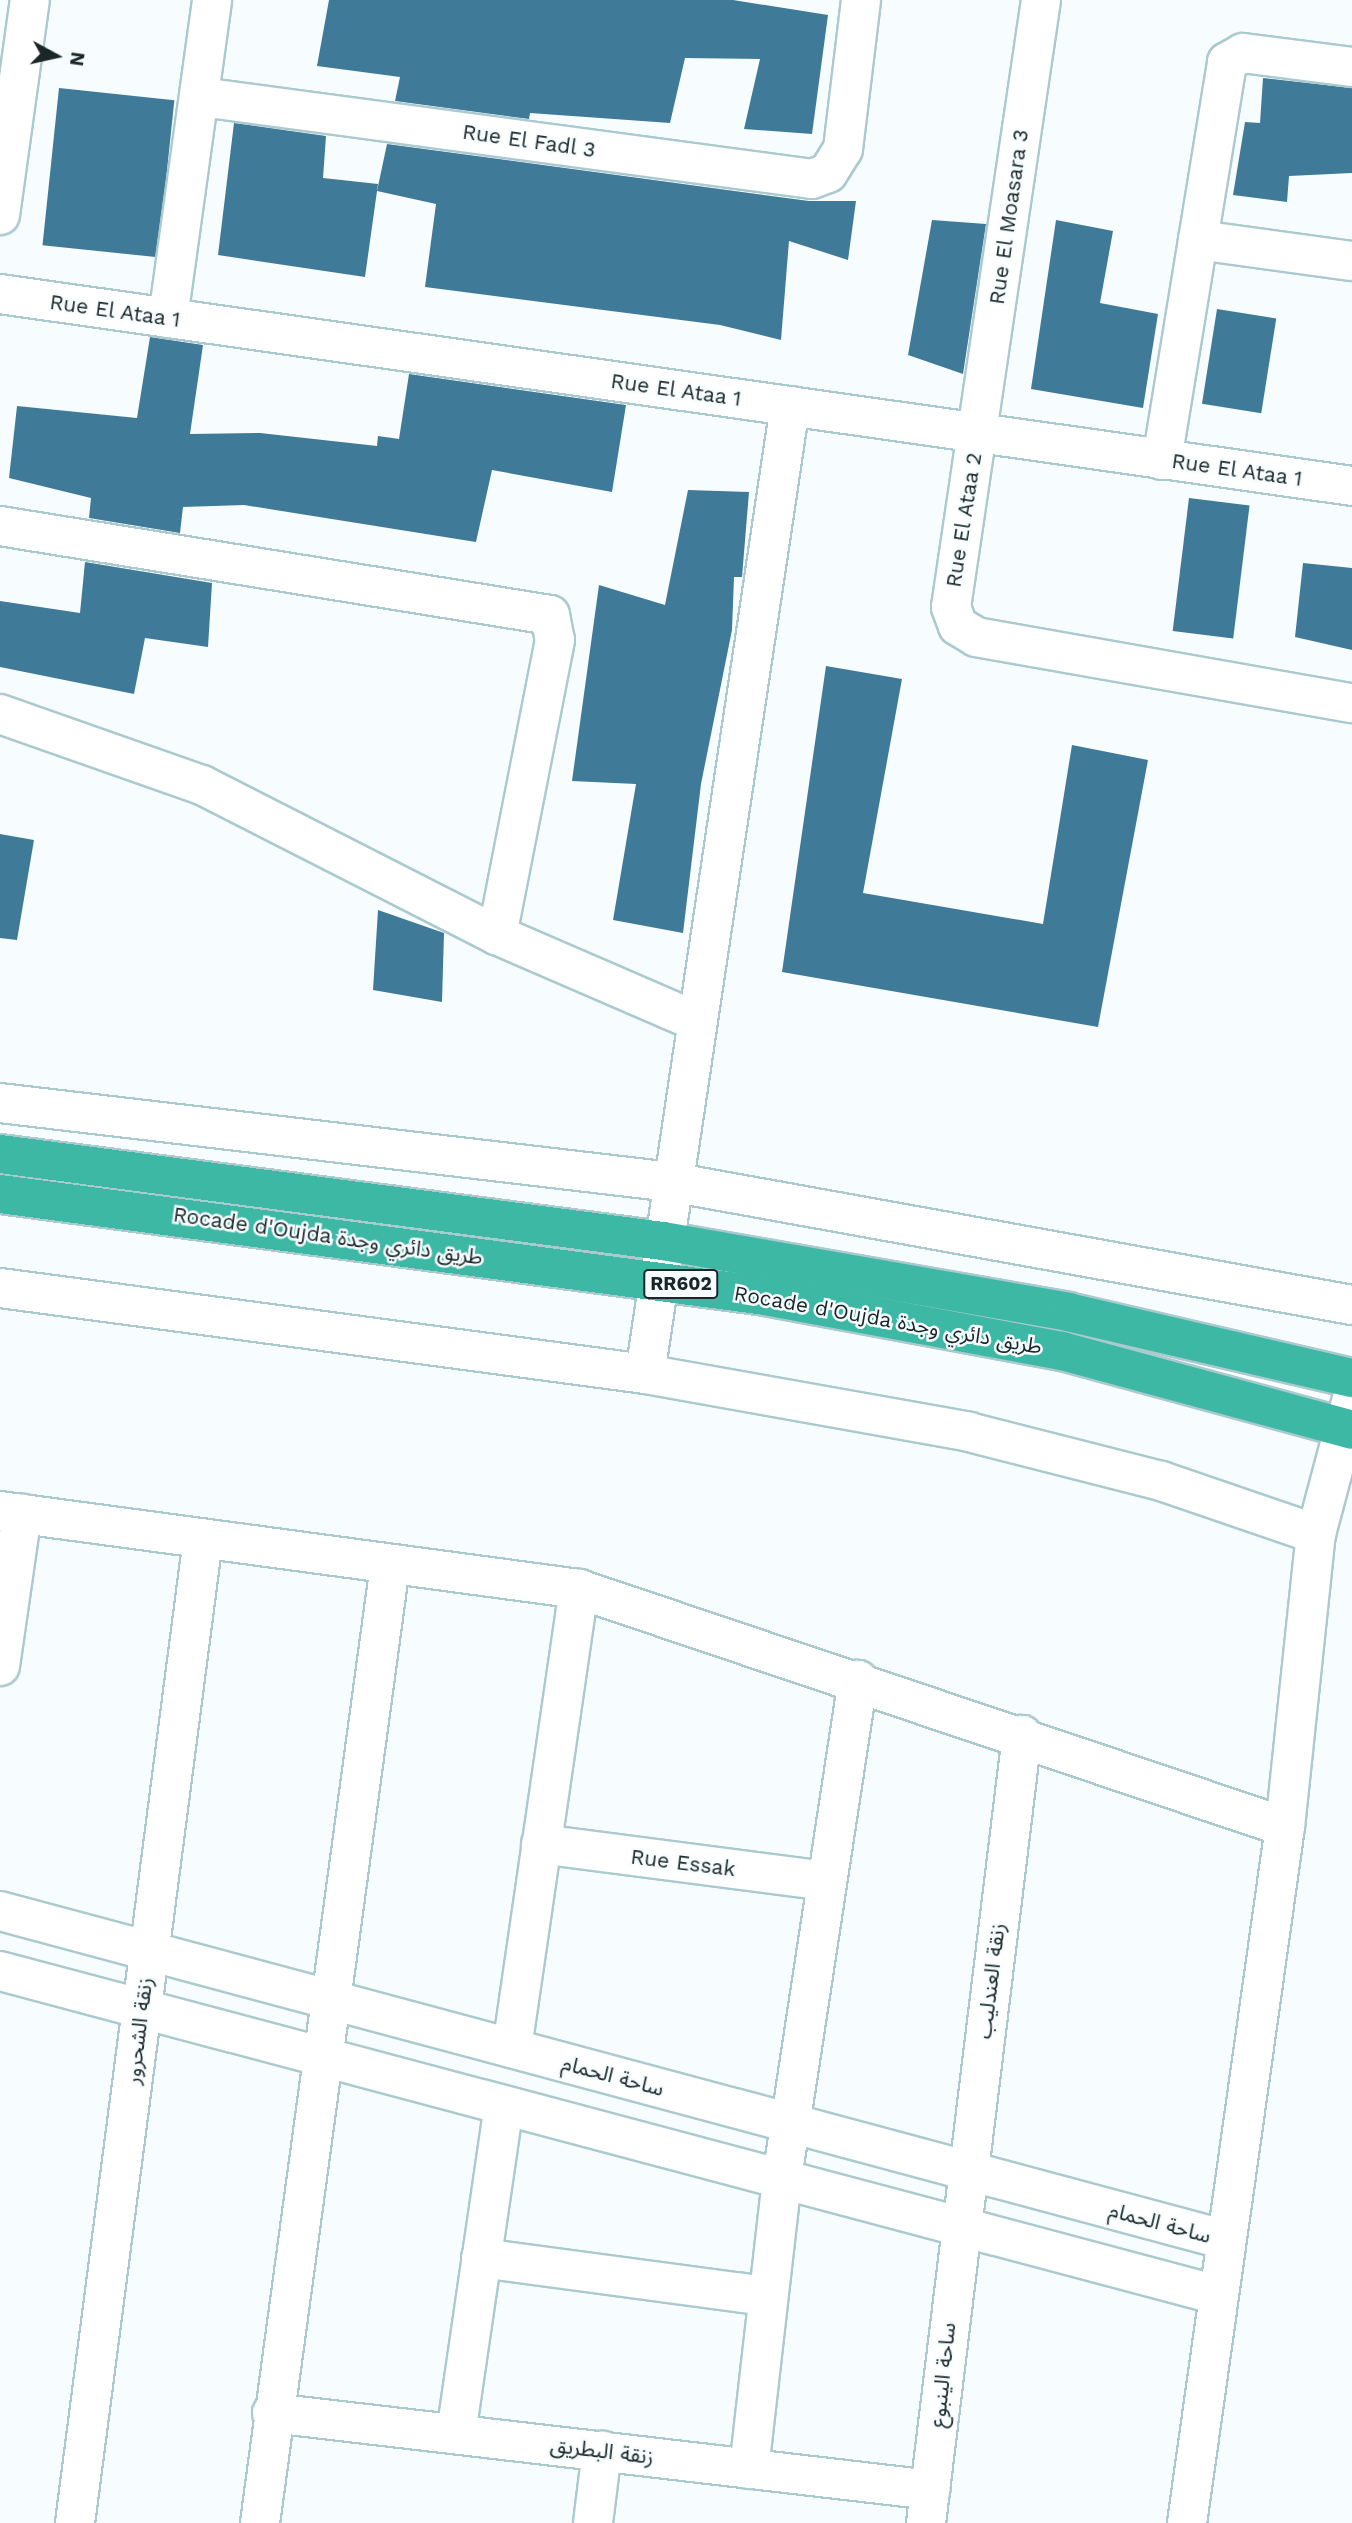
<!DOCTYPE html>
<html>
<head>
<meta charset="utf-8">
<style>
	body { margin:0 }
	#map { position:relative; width:1352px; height:2523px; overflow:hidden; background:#f7fdfe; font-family:"Work Sans","Noto Sans Arabic",sans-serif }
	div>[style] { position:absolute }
	.building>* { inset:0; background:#407a99; transform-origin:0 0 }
	.roads { filter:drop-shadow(2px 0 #abcacf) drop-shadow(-2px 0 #abcacf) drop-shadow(0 2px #abcacf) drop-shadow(0 -2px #abcacf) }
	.minor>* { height:38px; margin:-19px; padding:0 19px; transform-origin:19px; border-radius:19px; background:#fff }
	.highway>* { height:38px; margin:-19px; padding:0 19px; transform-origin:19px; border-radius:19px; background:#3db8a5 }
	span { translate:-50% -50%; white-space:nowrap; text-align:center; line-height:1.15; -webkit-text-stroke:5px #f7fdfe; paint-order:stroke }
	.shield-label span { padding:2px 5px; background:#f7fdfe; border:2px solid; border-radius:5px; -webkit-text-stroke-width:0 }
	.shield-label { font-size:19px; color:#1a2628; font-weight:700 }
	.street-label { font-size:21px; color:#1a2628 }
	.north { position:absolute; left:21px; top:21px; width:70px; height:70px; -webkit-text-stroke:5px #f7fdfe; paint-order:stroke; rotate:98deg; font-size:19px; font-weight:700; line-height:28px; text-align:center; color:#1a2628 }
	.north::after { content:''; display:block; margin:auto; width:24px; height:32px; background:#1a2628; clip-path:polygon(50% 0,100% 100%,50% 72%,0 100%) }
</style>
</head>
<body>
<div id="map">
	<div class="building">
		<div style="clip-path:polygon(329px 0,733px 0,828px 15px,812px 134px,744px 129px,760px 59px,685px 58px,670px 123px,530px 113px,529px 119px,395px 101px,400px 77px,317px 66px)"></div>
		<div style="clip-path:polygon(1263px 78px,1352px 88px,1352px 173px,1289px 176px,1287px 202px,1233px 195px,1245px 122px,1260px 123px)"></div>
		<div style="left:59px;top:88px;width:116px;height:158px;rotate:6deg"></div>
		<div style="clip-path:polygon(234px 123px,326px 136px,323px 178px,378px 184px,365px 277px,218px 255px)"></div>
		<div style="clip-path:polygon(387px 144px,809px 201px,856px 201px,848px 260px,789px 241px,781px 340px,720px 325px,425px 287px,436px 204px,377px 191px)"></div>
		<div style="clip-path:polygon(932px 220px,986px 224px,963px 374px,908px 355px)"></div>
		<div style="clip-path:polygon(1056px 220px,1113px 231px,1100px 303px,1158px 314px,1143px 408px,1031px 389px)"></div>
		<div style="left:1217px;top:309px;width:60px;height:96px;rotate:9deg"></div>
		<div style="clip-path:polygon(150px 337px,203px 345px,190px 434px,260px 433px,377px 446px,378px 436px,399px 439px,409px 374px,626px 405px,612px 492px,492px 470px,476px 542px,244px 505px,183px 507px,180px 533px,89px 518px,91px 498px,9px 478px,17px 406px,137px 418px)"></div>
		<div style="clip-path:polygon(688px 490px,749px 492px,742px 577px,734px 577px,732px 630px,701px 784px,683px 933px,613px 920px,636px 784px,572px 781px,599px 585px,665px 605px)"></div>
		<div style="left:1189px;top:498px;width:61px;height:134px;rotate:7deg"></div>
		<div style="clip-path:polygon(85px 562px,212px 583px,208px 647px,145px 638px,134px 694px,0 667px,0 601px,80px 613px)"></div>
		<div style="clip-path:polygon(1303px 563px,1352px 568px,1352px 650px,1295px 637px)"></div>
		<div style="clip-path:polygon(826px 666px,902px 679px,863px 893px,1043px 924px,1072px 745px,1148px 760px,1098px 1027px,782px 972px)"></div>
		<div style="clip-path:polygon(0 834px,34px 840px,17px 940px,0 938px)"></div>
		<div style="clip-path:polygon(378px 910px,444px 933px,442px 1002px,373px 990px)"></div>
	</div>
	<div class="roads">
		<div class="minor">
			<div style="left:1041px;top:0;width:614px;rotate:98.43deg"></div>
			<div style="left:951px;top:607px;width:20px;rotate:70deg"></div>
			<div style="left:958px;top:626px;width:21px;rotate:31deg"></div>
			<div style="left:976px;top:637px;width:382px;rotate:10deg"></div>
			<div style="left:201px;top:97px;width:616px;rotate:7.64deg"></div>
			<div style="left:812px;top:179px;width:17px;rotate:-21deg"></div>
			<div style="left:828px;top:173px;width:28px;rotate:-58deg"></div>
			<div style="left:843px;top:149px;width:150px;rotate:-83.1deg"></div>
			<div style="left:0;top:215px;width:217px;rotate:-82.1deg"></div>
			<div style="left:1198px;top:240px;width:155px;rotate:7.8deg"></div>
			<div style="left:0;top:294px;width:1366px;rotate:8.08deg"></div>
			<div style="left:168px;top:318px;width:321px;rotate:-82.1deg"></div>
			<div style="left:1162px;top:460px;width:403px;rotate:-80.7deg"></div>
			<div style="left:1227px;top:62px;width:18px;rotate:-29deg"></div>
			<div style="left:1243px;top:53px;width:110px;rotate:7.3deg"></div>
			<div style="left:0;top:526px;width:557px;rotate:9.19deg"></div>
			<div style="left:550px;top:615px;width:25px;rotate:79deg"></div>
			<div style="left:555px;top:640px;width:301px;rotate:101.1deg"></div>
			<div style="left:0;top:714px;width:214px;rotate:19.4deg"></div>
			<div style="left:202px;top:785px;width:331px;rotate:27deg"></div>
			<div style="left:497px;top:935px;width:217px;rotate:23.4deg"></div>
			<div style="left:0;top:1103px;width:676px;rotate:6.71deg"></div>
			<div style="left:671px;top:1182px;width:692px;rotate:10.24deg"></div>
			<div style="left:0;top:1288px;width:651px;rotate:7.59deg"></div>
			<div style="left:645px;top:1374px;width:329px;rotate:10.1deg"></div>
			<div style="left:969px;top:1432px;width:198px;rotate:14.3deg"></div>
			<div style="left:1161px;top:1481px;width:164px;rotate:18.9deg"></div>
			<div style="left:645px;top:1374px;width:979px;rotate:-81.48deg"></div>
			<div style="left:0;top:1511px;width:584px;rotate:7.67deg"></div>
			<div style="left:579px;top:1589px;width:745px;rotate:18.63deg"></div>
			<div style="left:0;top:1666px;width:154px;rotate:-81.8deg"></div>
			<div style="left:541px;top:1844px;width:286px;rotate:7.4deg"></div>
			<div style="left:0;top:1911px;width:1269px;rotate:15.02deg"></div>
			<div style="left:0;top:1971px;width:1260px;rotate:14.9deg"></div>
			<div style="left:512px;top:2048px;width:464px;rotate:-81.7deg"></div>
			<div style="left:481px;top:2258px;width:289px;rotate:7.6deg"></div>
			<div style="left:272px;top:2413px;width:663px;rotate:6.66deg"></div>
			<div style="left:456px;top:2434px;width:331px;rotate:-81.7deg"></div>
			<div style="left:749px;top:2469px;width:293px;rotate:-83.5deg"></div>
			<div style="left:782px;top:2178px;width:504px;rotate:-81.32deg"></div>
			<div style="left:75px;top:2523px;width:992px;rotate:-82.59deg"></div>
			<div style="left:260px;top:2523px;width:967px;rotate:-82.27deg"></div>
			<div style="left:593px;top:2523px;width:73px;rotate:-82.9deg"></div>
			<div style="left:926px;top:2523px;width:794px;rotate:-83.05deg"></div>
			<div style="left:1187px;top:2523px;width:703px;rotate:-81.99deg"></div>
			<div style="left:1285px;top:1827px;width:295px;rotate:-84deg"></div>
			<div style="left:1316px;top:1534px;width:140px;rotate:-75.1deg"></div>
		</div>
		<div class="highway">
			<div style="left:0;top:1154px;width:669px;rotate:7.48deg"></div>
			<div style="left:663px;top:1241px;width:411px;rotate:9.9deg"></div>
			<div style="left:1068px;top:1312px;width:292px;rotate:13.1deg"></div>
			<div style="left:0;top:1194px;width:772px;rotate:7.59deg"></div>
			<div style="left:765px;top:1296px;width:302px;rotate:10.5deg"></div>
			<div style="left:1062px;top:1351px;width:301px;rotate:15.2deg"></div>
		</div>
	</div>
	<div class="shield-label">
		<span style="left:681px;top:1284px">RR602</span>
	</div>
	<div class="street-label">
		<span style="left:529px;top:141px;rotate:8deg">Rue El Fadl 3</span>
		<span style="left:1009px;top:217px;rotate:-82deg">Rue El Moasara 3</span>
		<span style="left:115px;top:311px;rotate:8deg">Rue El Ataa 1</span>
		<span style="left:676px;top:390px;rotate:8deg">Rue El Ataa 1</span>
		<span style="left:1237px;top:470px;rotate:8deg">Rue El Ataa 1</span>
		<span style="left:964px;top:520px;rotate:-81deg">Rue El Ataa 2</span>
		<span style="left:328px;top:1236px;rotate:8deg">Rocade d'Oujda طريق دائري وجدة</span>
		<span style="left:888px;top:1320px;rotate:10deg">Rocade d'Oujda طريق دائري وجدة</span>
		<span style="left:683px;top:1863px;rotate:7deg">Rue Essak</span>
		<span style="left:991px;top:1981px;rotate:-83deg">زنقة العندليب</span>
		<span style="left:139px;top:2031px;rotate:-83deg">زنقة الشحرور</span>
		<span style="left:613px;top:2076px;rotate:15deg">ساحة الحمام</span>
		<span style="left:1160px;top:2223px;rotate:15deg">ساحة الحمام</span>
		<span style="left:943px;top:2375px;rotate:-84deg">ساحة الينبوع</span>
		<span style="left:602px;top:2451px;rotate:7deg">زنقة البطريق</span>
	</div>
	<div class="north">N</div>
</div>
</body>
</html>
